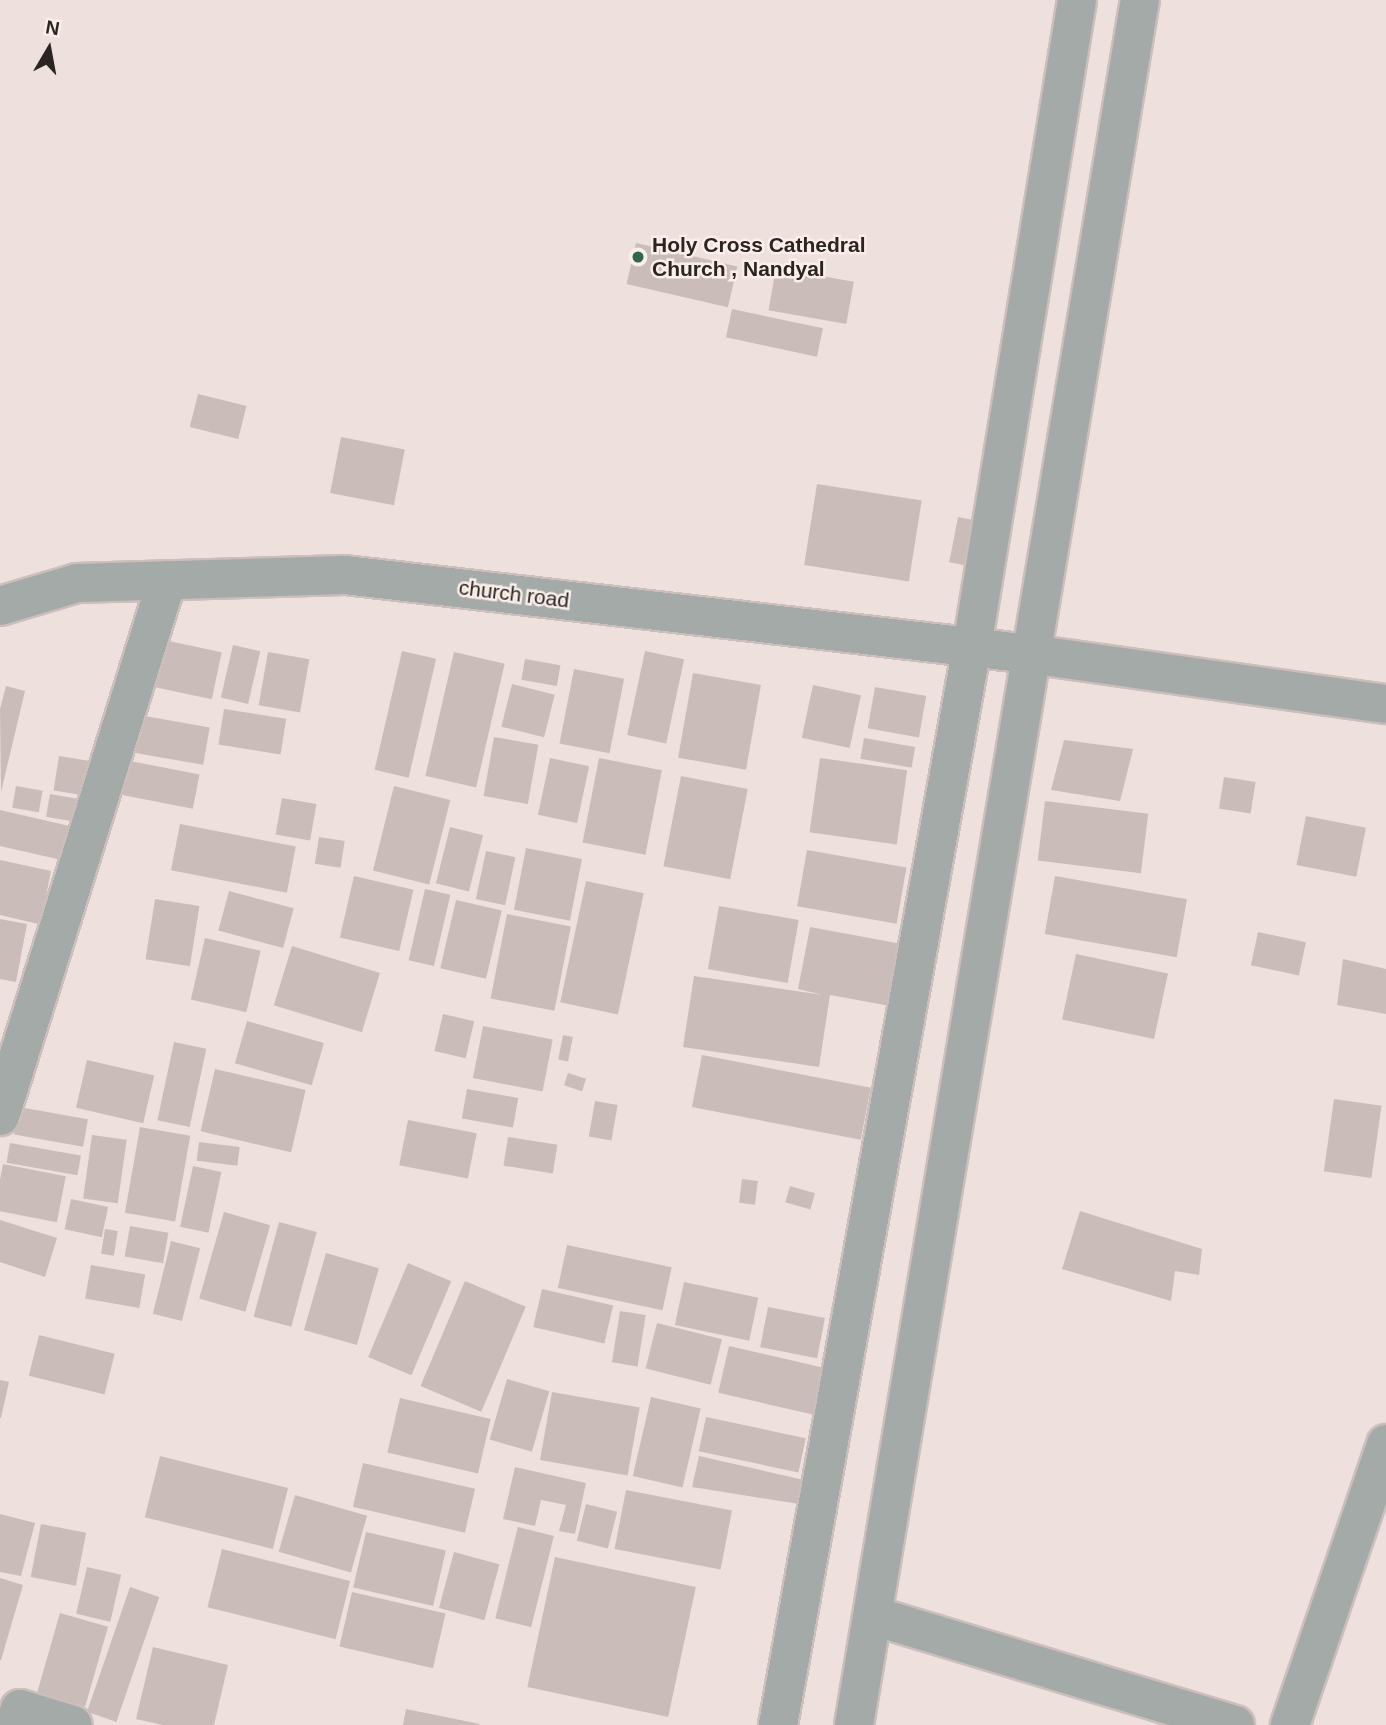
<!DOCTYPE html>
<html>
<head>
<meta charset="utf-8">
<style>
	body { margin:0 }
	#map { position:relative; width:1386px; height:1725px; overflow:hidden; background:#eee0dc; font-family:Helvetica,sans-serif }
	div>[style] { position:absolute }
	.building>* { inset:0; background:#cabdb9; transform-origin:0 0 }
	.roads { filter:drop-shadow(2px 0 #cbbebb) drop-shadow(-2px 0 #cbbebb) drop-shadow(0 2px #cbbebb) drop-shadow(0 -2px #cbbebb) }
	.minor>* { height:38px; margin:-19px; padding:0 19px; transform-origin:19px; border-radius:19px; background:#a4aaa7 }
	.tertiary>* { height:38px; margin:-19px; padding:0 19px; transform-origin:19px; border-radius:19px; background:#a4aaa7 }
	.dots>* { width:19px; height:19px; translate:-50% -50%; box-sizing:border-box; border:4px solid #fbeee9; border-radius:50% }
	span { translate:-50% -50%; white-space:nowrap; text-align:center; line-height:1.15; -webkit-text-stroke:5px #fbeee9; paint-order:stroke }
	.poi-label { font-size:21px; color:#2a2523; font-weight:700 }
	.left { translate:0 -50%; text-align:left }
	.street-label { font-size:21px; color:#2a2523 }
	.north { position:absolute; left:14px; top:14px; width:70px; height:70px; -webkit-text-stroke:5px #fbeee9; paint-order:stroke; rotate:10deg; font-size:19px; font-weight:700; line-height:28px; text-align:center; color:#2a2523 }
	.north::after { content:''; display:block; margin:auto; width:24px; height:32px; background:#2a2523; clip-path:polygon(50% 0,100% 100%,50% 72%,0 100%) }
</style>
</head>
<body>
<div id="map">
	<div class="building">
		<div style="left:636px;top:243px;width:104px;height:42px;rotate:13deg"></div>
		<div style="left:776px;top:268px;width:79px;height:43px;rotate:10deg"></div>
		<div style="left:732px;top:309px;width:93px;height:29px;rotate:12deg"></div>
		<div style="left:198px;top:394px;width:50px;height:34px;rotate:14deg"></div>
		<div style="left:341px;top:437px;width:65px;height:57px;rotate:11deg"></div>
		<div style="left:817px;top:484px;width:106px;height:82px;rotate:9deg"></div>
		<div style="left:958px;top:517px;width:21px;height:46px;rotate:11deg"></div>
		<div style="left:164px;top:640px;width:59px;height:48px;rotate:12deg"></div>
		<div style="left:233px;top:645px;width:28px;height:54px;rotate:13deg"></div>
		<div style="left:402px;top:651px;width:35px;height:122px;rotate:13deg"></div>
		<div style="left:645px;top:651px;width:40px;height:86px;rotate:12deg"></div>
		<div style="left:268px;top:652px;width:42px;height:54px;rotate:10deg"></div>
		<div style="left:454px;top:652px;width:52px;height:127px;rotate:13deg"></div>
		<div style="left:525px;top:659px;width:36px;height:21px;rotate:10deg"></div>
		<div style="left:574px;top:669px;width:51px;height:76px;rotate:11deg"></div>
		<div style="left:693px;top:673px;width:69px;height:86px;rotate:10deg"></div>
		<div style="left:512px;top:684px;width:44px;height:44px;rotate:14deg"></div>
		<div style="left:813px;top:685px;width:49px;height:54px;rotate:12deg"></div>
		<div style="clip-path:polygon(6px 686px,25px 691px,1px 792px,0 709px)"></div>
		<div style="left:875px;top:687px;width:52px;height:42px;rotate:10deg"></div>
		<div style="left:224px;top:709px;width:63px;height:36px;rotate:9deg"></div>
		<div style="left:128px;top:713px;width:83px;height:38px;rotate:10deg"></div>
		<div style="left:494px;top:737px;width:45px;height:60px;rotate:10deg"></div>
		<div style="left:864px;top:738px;width:52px;height:21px;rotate:10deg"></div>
		<div style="clip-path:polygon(1064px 740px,1133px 749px,1120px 801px,1051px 790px)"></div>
		<div style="left:59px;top:756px;width:33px;height:35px;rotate:9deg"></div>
		<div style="left:550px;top:758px;width:40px;height:58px;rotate:12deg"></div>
		<div style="left:599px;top:758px;width:64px;height:86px;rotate:11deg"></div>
		<div style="left:820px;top:758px;width:88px;height:75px;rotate:8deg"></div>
		<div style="left:120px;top:759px;width:81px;height:35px;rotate:11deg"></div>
		<div style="left:681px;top:776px;width:68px;height:92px;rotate:11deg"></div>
		<div style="left:1224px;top:777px;width:32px;height:32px;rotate:9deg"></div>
		<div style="left:16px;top:786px;width:27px;height:22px;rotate:10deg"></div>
		<div style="left:394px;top:786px;width:58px;height:87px;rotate:14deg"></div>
		<div style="left:50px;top:794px;width:28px;height:23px;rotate:10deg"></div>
		<div style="left:282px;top:798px;width:35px;height:37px;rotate:10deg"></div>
		<div style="left:1045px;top:801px;width:104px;height:60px;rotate:7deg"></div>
		<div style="left:0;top:810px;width:79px;height:35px;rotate:13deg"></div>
		<div style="left:1306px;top:816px;width:61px;height:50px;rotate:11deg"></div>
		<div style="left:180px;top:824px;width:118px;height:47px;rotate:11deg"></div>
		<div style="left:450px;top:827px;width:34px;height:58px;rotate:14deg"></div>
		<div style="left:319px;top:837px;width:26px;height:27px;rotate:9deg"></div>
		<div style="left:526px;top:848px;width:57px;height:63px;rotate:11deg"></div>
		<div style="left:807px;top:850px;width:101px;height:57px;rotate:10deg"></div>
		<div style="left:486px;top:851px;width:30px;height:49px;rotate:12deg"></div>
		<div style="clip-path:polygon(0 860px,51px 871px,46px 896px,57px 899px,51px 927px,0 915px)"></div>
		<div style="left:354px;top:876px;width:61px;height:63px;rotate:13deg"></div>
		<div style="left:1055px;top:876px;width:134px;height:59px;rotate:10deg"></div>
		<div style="left:586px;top:881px;width:59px;height:124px;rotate:12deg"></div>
		<div style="left:425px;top:889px;width:26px;height:73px;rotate:13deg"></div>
		<div style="left:229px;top:891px;width:67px;height:41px;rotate:15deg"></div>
		<div style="left:155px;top:899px;width:45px;height:61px;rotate:9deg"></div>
		<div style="left:456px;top:900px;width:47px;height:70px;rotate:13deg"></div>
		<div style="left:719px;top:906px;width:81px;height:64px;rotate:10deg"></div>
		<div style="left:507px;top:914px;width:65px;height:86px;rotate:11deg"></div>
		<div style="clip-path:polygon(0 919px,27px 924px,16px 982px,0 979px)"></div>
		<div style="clip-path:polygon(810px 927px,902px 944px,890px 1006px,830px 995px,819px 1067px,683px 1047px,694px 976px,823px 995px,798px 989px)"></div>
		<div style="left:1258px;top:932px;width:49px;height:34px;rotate:12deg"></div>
		<div style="left:205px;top:938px;width:57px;height:63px;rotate:13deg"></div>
		<div style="left:292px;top:946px;width:92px;height:62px;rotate:17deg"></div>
		<div style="left:1076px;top:954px;width:94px;height:67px;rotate:12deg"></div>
		<div style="clip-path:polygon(1343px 959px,1386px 969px,1386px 1014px,1337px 1005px)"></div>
		<div style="left:443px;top:1014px;width:32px;height:38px;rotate:13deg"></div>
		<div style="left:247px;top:1021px;width:80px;height:44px;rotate:16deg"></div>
		<div style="left:483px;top:1026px;width:71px;height:53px;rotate:11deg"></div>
		<div style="left:563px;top:1035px;width:10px;height:25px;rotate:11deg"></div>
		<div style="left:174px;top:1042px;width:33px;height:80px;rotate:12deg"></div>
		<div style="left:702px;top:1055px;width:172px;height:53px;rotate:11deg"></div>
		<div style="left:87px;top:1060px;width:69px;height:49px;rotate:13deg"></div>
		<div style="left:215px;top:1069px;width:93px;height:64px;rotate:13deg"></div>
		<div style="left:568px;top:1073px;width:19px;height:13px;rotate:18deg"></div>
		<div style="left:467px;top:1089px;width:52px;height:30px;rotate:10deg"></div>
		<div style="left:1334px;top:1099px;width:48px;height:73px;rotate:8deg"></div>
		<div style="left:595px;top:1101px;width:23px;height:36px;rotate:10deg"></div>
		<div style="left:19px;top:1107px;width:70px;height:28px;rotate:10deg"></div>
		<div style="left:408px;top:1120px;width:70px;height:46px;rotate:11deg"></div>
		<div style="left:140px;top:1127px;width:51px;height:87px;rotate:10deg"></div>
		<div style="left:92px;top:1135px;width:35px;height:64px;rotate:8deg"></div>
		<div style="left:508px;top:1137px;width:50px;height:29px;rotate:9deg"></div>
		<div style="left:199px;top:1142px;width:41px;height:19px;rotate:7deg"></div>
		<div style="left:10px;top:1143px;width:72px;height:20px;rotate:10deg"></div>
		<div style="left:3px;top:1164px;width:64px;height:47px;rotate:11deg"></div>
		<div style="left:193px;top:1166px;width:29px;height:62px;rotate:12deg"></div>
		<div style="left:742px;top:1179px;width:16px;height:24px;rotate:7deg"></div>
		<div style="left:790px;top:1186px;width:26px;height:17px;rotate:16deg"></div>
		<div style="left:71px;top:1199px;width:38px;height:31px;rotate:12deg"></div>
		<div style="clip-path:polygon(1080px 1211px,1202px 1249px,1199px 1275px,1175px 1271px,1171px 1301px,1062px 1269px)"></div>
		<div style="left:224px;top:1212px;width:48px;height:90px;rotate:16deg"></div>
		<div style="clip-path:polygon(0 1220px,57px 1238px,45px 1277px,0 1262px)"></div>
		<div style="left:279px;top:1222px;width:39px;height:98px;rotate:15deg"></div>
		<div style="left:130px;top:1226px;width:39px;height:31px;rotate:10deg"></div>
		<div style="left:105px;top:1229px;width:13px;height:25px;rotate:9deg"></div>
		<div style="left:171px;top:1241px;width:30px;height:75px;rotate:14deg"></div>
		<div style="left:567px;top:1245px;width:107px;height:44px;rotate:12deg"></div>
		<div style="left:326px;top:1253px;width:55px;height:80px;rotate:16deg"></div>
		<div style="left:408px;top:1263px;width:47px;height:102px;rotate:23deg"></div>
		<div style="left:91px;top:1265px;width:55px;height:34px;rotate:10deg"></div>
		<div style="left:465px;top:1281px;width:66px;height:114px;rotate:23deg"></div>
		<div style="left:684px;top:1282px;width:76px;height:44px;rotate:12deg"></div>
		<div style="left:542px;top:1289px;width:73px;height:39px;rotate:13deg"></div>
		<div style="left:768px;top:1307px;width:58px;height:41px;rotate:11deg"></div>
		<div style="left:620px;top:1311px;width:26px;height:52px;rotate:9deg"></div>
		<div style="left:657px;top:1323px;width:67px;height:47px;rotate:14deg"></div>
		<div style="left:39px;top:1335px;width:78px;height:42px;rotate:14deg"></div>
		<div style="left:729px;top:1346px;width:97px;height:48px;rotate:13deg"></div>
		<div style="left:507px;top:1379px;width:44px;height:63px;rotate:16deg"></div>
		<div style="clip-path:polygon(0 1380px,9px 1382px,1px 1418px,0 1418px)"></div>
		<div style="left:552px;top:1392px;width:89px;height:69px;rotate:10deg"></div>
		<div style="left:651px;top:1397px;width:51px;height:81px;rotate:13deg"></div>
		<div style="left:400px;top:1398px;width:93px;height:56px;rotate:13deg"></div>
		<div style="left:706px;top:1417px;width:102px;height:35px;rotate:12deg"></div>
		<div style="left:160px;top:1456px;width:132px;height:63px;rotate:14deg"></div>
		<div style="clip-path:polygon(699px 1456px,804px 1480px,799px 1504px,692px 1487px)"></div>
		<div style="left:363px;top:1463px;width:115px;height:45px;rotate:13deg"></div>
		<div style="clip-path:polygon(515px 1467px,586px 1483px,575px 1534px,559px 1531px,566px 1505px,541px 1500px,535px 1526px,503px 1519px)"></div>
		<div style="left:626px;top:1490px;width:108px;height:60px;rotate:11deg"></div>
		<div style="left:295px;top:1495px;width:75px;height:59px;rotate:16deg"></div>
		<div style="left:586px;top:1504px;width:32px;height:38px;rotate:14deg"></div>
		<div style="clip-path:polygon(0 1514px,35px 1523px,21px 1576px,0 1572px)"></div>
		<div style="left:41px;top:1524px;width:46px;height:54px;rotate:11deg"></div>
		<div style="left:518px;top:1527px;width:37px;height:94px;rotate:14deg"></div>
		<div style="left:366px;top:1532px;width:82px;height:57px;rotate:13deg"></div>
		<div style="left:222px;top:1549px;width:132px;height:60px;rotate:14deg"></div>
		<div style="left:454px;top:1552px;width:47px;height:58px;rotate:15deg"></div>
		<div style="left:555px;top:1557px;width:144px;height:133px;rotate:12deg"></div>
		<div style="left:87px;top:1567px;width:35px;height:48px;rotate:13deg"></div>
		<div style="clip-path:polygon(0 1578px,23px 1585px,1px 1660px,0 1660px)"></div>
		<div style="left:130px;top:1587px;width:31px;height:132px;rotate:19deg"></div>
		<div style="left:352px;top:1592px;width:96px;height:56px;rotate:13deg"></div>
		<div style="left:60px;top:1613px;width:50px;height:83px;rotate:16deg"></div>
		<div style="clip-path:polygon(153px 1647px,228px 1665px,214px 1725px,163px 1725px,136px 1719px)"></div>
		<div style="clip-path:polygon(406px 1709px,480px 1724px,479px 1725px,403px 1725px)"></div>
	</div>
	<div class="roads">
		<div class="minor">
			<div style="left:0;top:606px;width:80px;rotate:-16.6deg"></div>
			<div style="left:77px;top:583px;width:268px;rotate:-1.7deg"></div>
			<div style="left:345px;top:575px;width:690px;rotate:6.58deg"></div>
			<div style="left:1030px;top:654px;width:359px;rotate:8deg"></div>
			<div style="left:0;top:1116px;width:561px;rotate:-72.69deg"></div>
			<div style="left:874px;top:1616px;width:377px;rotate:16.8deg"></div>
			<div style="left:14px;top:1725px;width:17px;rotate:-69deg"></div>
			<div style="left:20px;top:1709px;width:55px;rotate:16.8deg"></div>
			<div style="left:1290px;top:1725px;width:297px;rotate:-71.1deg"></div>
		</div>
		<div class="tertiary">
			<div style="left:778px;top:1725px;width:1095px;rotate:-79.8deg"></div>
			<div style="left:972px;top:647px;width:655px;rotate:-80.78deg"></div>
			<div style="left:854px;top:1725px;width:1749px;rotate:-80.59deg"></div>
		</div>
	</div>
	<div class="dots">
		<div style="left:638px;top:257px;background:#2e664e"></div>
	</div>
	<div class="poi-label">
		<span class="left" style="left:652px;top:257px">Holy Cross Cathedral<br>Church , Nandyal</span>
	</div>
	<div class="street-label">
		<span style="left:514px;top:594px;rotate:7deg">church road</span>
	</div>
	<div class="north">N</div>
</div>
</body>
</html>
